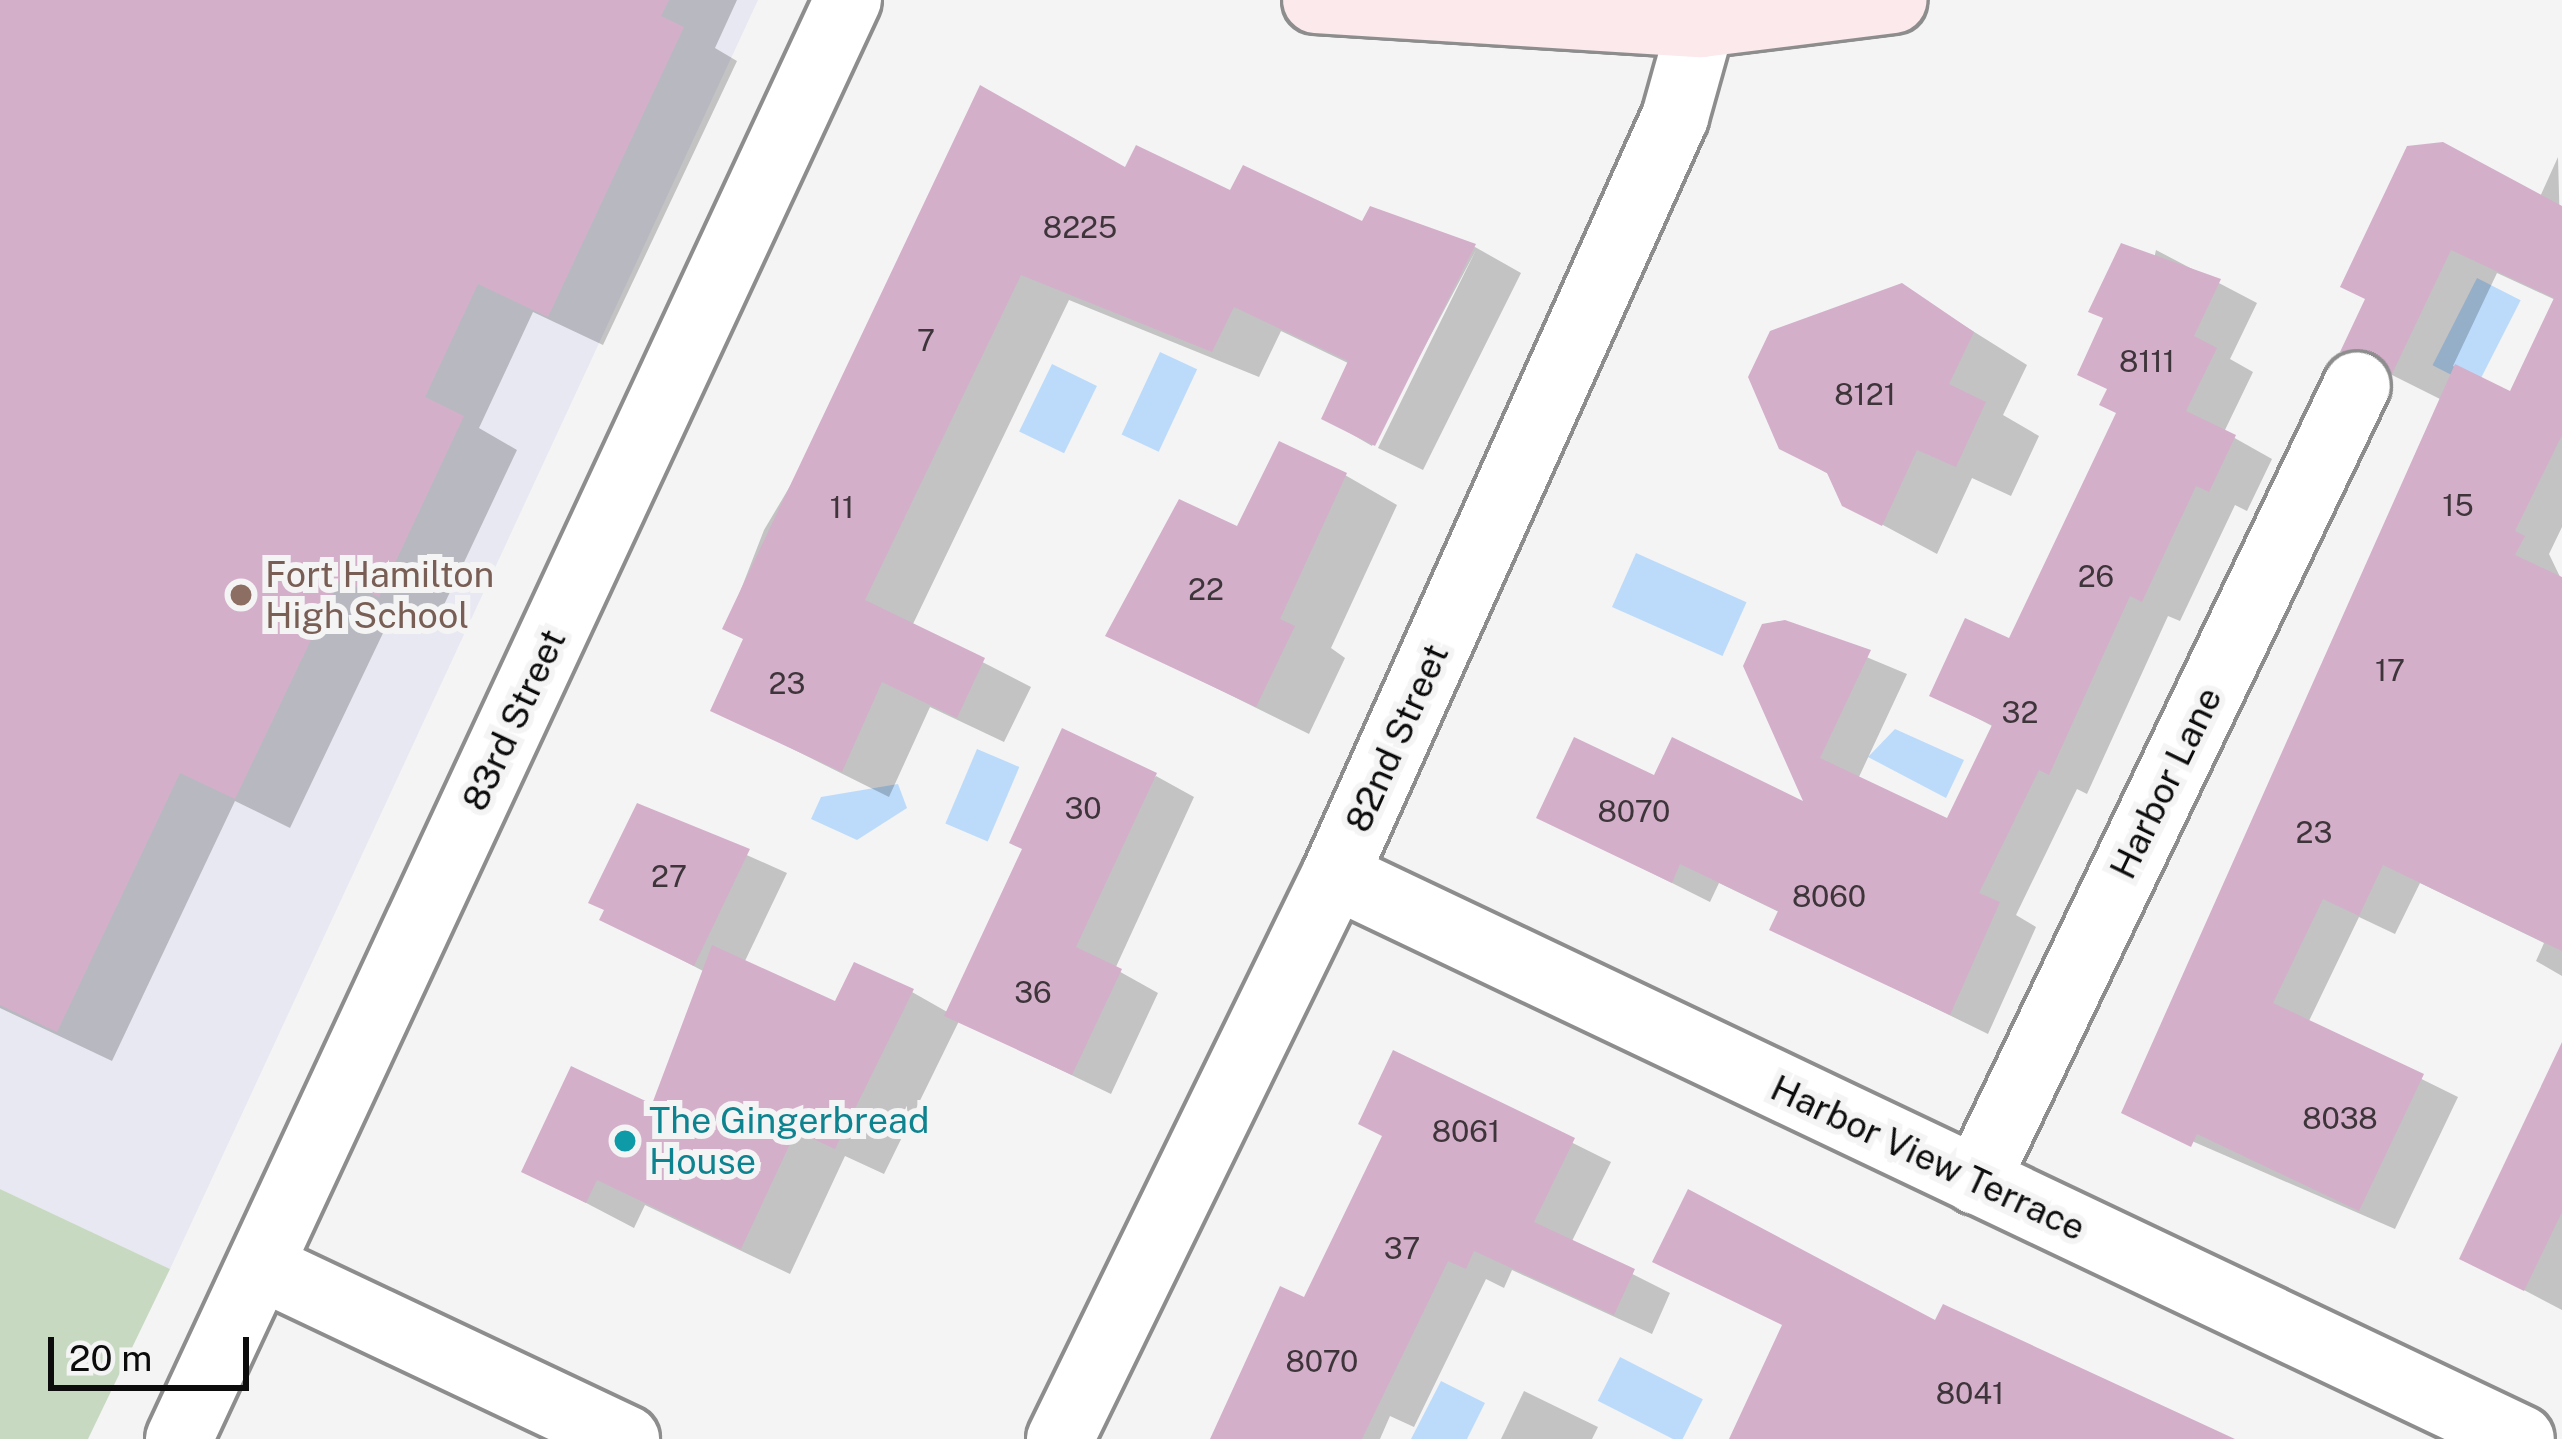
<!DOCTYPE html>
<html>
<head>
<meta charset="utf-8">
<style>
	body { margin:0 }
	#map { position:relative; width:2562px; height:1439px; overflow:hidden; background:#f4f4f5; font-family:"Public Sans",sans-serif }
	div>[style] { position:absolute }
	.built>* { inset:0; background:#e7e8f1 }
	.green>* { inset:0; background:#c8d9c2 }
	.water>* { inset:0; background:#bcdbfb; transform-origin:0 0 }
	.shadow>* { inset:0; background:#0003 }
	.building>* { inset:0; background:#d4afc9 }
	.roads { filter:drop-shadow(3px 0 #8d8d8e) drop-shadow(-3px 0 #8d8d8e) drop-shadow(0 3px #8d8d8e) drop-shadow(0 -3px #8d8d8e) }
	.street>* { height:66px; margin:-33px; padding:0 33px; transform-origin:33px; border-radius:33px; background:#fff }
	.secondary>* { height:66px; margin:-33px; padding:0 33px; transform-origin:33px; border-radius:33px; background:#fbe9eb }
	.dots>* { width:33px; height:33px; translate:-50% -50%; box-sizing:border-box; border:6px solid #f4f4f5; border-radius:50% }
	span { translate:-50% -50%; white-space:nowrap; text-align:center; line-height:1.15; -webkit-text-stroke:12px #f4f4f5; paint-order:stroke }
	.number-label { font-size:30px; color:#3e353b }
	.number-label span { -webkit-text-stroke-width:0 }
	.education-label { font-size:36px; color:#785e54 }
	.left { translate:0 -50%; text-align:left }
	.street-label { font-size:36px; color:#0c0c0c }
	.culture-label { font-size:36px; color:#0d838f }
	.scale { position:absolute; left:48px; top:1337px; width:201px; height:54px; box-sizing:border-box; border:6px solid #0c0c0c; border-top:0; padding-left:15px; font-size:36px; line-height:42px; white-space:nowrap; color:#0c0c0c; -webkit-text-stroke:9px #f4f4f5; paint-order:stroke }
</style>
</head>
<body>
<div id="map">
	<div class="built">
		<div style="clip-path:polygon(0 0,758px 0,170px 1269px,0 1189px)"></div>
	</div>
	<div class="green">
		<div style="clip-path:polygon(0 1189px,170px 1269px,88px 1439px,0 1439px)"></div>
	</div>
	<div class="water">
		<div style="left:2477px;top:278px;width:49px;height:98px;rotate:27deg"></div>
		<div style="left:1160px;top:352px;width:41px;height:91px;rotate:25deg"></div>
		<div style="left:1052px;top:364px;width:50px;height:75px;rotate:26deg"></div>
		<div style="left:1636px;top:553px;width:121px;height:59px;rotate:24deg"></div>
		<div style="clip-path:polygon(1895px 729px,1964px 760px,1946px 798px,1868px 757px)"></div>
		<div style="left:977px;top:749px;width:46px;height:81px;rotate:23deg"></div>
		<div style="clip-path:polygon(898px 784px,907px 808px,857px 840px,811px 819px,821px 797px)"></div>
		<div style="left:1620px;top:1357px;width:93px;height:49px;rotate:27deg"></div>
		<div style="clip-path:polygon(1441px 1381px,1485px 1403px,1467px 1439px,1411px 1439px)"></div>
	</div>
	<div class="shadow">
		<div style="clip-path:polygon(0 0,737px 0,715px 48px,737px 61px,603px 345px,533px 312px,479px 428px,517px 450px,434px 626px,395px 608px,290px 828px,235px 801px,112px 1061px,0 1008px)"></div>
		<div style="clip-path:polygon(2558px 157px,2562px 303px,2497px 273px,2453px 366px,2562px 420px,2562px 527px,2549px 554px,2562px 581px,2562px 976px,2536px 961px,2544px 943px,2420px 883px,2395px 934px,2359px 917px,2308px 1023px,2458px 1097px,2395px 1229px,2125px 1112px,2442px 400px,2344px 351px,2368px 300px,2344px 286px,2539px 199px)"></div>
		<div style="clip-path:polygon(1126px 171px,1475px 247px,1521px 273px,1423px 470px,1378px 448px,1476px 250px,1372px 446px,1324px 418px,1350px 364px,1281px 331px,1259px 377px,1069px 300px,912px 626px,1031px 687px,1004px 742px,930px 707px,889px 797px,714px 710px,746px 639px,726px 628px,764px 530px,821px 434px)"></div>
		<div style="clip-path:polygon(2156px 250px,2257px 303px,2230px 359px,2253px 372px,2224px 432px,2272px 459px,2247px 511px,2235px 505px,2180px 621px,2168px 616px,2087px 794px,2077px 789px,2016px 915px,2036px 927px,1988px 1034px,1773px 929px,1781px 913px,1719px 883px,1710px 902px,1540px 817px,1656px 779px,1810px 807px,1785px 623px,1907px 674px,1858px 779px,1948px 822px,1994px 727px,1933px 695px,2010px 642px,2119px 413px)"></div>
		<div style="clip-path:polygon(1901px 286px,2027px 365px,2003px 415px,2039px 436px,2011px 496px,1972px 478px,1937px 554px,1844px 504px,1832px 476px,1781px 447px)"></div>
		<div style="clip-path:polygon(1345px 475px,1397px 505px,1331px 648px,1345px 658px,1309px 734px,1109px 635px,1238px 530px)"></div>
		<div style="clip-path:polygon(1156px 776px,1194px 797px,1115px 969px,1158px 993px,1111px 1094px,959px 1021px,884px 1174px,845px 1156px,790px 1274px,645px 1205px,634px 1228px,525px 1171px,654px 1108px,705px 972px,603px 919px,639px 807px,787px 873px,744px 963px,836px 1005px,912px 992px,949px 1013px)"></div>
		<div style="clip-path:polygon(1394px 1054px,1611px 1162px,1571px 1243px,1670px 1293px,1652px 1334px,1512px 1270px,1504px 1288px,1486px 1279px,1414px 1427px,1390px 1416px,1380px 1439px,1214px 1439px,1306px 1301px,1385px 1137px)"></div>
		<div style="clip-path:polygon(2562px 1109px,2562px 1310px,2463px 1258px)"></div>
		<div style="clip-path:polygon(1524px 1391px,1598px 1427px,1592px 1439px,1501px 1439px)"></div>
	</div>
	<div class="building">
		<div style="clip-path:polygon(0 0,669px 0,661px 16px,684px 27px,548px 317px,478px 284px,425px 397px,464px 416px,379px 597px,340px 579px,235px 799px,180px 773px,57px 1032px,0 1005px)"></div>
		<div style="clip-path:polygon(980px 85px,1125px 167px,1136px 145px,1230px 190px,1243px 165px,1362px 221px,1370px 206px,1476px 244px,1375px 446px,1321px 419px,1348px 361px,1234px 307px,1212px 352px,1021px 275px,865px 600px,985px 658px,957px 718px,882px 682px,842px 772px,710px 711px,743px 639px,722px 629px)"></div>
		<div style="clip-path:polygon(2443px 142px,2562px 206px,2562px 435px,2515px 531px,2525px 536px,2515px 555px,2562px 577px,2562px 951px,2383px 865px,2359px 916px,2323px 899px,2273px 1003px,2424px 1074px,2359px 1211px,2197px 1134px,2191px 1147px,2121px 1113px,2455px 364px,2510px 391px,2554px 298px,2451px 250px,2392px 374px,2372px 351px,2340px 352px,2365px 299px,2340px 287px,2407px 146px)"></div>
		<div style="clip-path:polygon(2121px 243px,2221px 279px,2194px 336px,2217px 348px,2186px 411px,2236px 435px,2209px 492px,2196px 486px,2142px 602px,2130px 596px,2049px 775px,2039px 770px,1979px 893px,2000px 902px,1950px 1015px,1769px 930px,1778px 911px,1680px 864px,1672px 883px,1536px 818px,1574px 737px,1654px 775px,1672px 737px,1803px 801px,1743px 666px,1762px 624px,1785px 620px,1871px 650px,1820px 758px,1947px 818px,1992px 725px,1929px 696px,1965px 618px,2009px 638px,2116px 413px,2099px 405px,2107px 389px,2077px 375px,2103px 318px,2088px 312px)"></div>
		<div style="clip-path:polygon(1902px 283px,1974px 332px,1949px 384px,1986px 402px,1956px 467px,1917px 450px,1882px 526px,1842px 506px,1827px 473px,1779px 449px,1748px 377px,1770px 331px)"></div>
		<div style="clip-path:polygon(1279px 441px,1347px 473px,1280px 619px,1295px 626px,1256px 707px,1105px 636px,1179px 499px,1237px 526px)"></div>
		<div style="clip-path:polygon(1062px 728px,1157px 773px,1076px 947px,1122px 969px,1072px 1075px,944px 1016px,1022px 849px,1009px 843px)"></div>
		<div style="clip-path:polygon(637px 803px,750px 849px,694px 966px,599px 920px,604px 910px,588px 903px)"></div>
		<div style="clip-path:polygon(712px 945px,835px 1001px,854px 962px,914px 989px,835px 1149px,796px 1131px,741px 1249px,597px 1180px,586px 1203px,521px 1172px,571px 1066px,652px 1104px)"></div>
		<div style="clip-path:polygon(2562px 1042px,2562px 1212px,2524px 1291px,2459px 1259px)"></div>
		<div style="clip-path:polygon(1393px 1050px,1575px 1138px,1534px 1222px,1635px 1269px,1614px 1315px,1474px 1251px,1466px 1269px,1448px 1261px,1362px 1439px,1210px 1439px,1280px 1286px,1304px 1297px,1382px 1136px,1358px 1124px)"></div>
		<div style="clip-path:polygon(1688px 1189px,1935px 1320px,1943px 1304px,2235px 1439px,1729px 1439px,1782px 1325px,1652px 1262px)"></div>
	</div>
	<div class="roads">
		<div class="street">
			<div style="left:1335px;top:875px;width:1313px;rotate:25.43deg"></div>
			<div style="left:1976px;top:1181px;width:882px;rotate:-64.42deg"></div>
			<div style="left:260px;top:1266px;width:405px;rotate:25.3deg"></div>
			<div style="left:179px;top:1439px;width:1587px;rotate:-65.07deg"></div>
			<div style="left:1060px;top:1439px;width:627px;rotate:-64.01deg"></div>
			<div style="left:1335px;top:875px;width:831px;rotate:-65.84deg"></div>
			<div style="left:1675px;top:117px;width:97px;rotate:-74.4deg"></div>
		</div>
		<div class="secondary">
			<div style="left:1316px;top:0;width:386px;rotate:3.6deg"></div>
			<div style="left:1701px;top:24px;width:194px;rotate:-7.1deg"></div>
		</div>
	</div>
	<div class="dots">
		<div style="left:241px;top:595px;background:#8d6e63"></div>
		<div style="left:625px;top:1141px;background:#0f9aa8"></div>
	</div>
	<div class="number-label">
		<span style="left:1080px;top:227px">8225</span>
		<span style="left:926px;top:340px">7</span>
		<span style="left:2147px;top:361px">8111</span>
		<span style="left:1865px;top:394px">8121</span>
		<span style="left:2458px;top:505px">15</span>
		<span style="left:842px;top:507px">11</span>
		<span style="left:2096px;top:576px">26</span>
		<span style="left:1206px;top:589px">22</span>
		<span style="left:2390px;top:670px">17</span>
		<span style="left:787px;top:683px">23</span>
		<span style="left:2020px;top:712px">32</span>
		<span style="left:1083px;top:808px">30</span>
		<span style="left:1634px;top:811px">8070</span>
		<span style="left:2314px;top:832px">23</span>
		<span style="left:669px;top:876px">27</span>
		<span style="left:1829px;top:896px">8060</span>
		<span style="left:1033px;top:992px">36</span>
		<span style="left:2340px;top:1118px">8038</span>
		<span style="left:1466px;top:1131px">8061</span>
		<span style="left:1402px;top:1248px">37</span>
		<span style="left:1322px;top:1361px">8070</span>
		<span style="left:1970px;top:1393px">8041</span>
	</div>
	<div class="education-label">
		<span class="left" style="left:265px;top:595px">Fort Hamilton<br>High School</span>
	</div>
	<div class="street-label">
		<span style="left:514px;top:720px;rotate:-65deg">83rd Street</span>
		<span style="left:1397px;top:738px;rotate:-66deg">82nd Street</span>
		<span style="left:2166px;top:783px;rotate:-64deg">Harbor Lane</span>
		<span style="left:1928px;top:1158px;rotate:25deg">Harbor View Terrace</span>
	</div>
	<div class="culture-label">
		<span class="left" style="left:649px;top:1141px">The Gingerbread<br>House</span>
	</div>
	<div class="scale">20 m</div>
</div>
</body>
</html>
